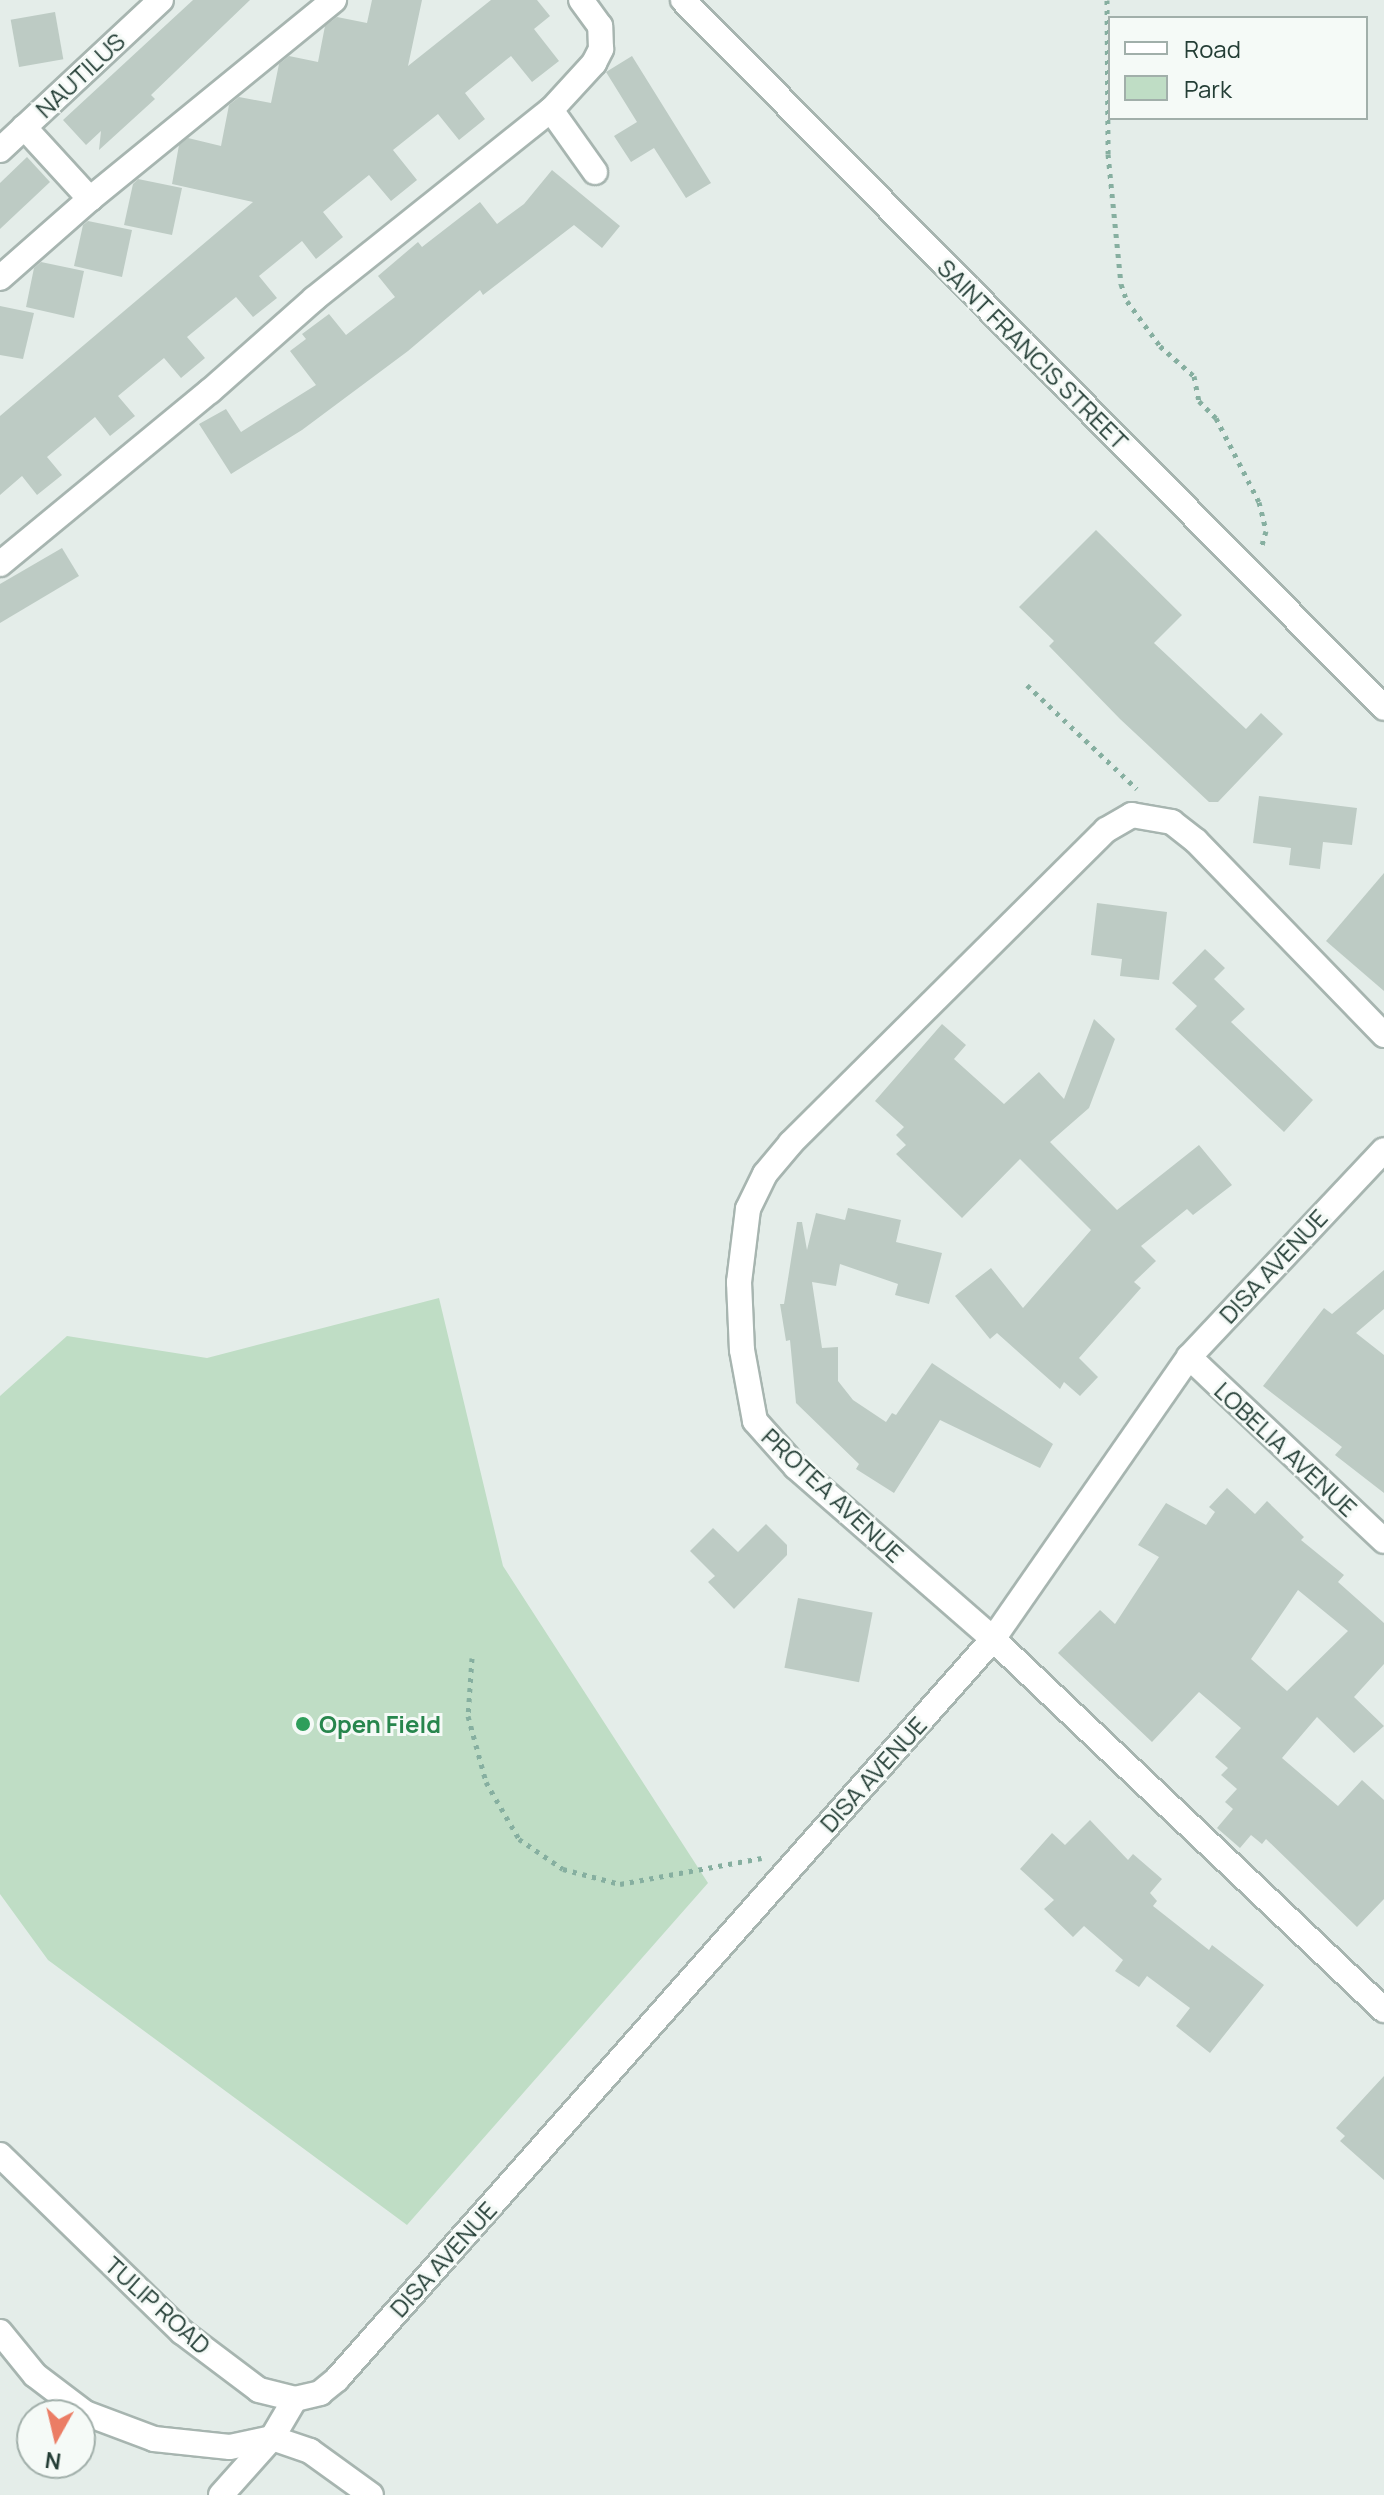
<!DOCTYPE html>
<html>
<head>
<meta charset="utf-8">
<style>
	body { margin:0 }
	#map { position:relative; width:1384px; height:2495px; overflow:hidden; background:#e4ede9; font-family:Manrope,sans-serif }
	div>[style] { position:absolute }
	.green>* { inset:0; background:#bfddc5 }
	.building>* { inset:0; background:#bdcbc4; transform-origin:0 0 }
	.path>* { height:5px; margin-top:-2.5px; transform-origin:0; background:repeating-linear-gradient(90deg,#86afa0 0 4px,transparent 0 10px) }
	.roads { filter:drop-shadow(2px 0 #a7b5b0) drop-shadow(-2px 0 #a7b5b0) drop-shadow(0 2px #a7b5b0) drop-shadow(0 -2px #a7b5b0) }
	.minor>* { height:24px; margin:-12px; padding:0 12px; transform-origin:12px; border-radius:12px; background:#fff }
	.dots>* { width:22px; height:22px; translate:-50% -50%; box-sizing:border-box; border:4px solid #f5faf7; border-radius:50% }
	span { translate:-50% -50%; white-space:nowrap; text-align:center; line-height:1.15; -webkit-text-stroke:6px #f5faf7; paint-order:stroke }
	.street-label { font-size:24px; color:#243e36 }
	.leisure-label { font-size:24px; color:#27864d; font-weight:700 }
	.left { translate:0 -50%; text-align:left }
	.legend { position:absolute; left:1108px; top:16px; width:260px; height:104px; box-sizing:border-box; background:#f5faf7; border:2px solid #a1afaa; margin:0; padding:10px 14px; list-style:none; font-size:24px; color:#243e36 }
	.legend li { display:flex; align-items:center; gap:16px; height:40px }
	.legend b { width:40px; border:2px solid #a1afaa }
	.north { position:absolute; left:16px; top:2399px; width:80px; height:80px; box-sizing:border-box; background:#f5faf7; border:2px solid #a1afaa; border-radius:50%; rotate:188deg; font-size:22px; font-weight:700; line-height:32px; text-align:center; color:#243e36 }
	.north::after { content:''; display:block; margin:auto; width:28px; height:36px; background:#eb7d65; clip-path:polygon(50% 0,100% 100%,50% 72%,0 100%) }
</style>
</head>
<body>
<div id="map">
	<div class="green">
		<div style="clip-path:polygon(439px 1298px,503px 1566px,708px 1883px,407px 2225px,48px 1960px,0 1894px,0 1396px,67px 1336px,207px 1358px)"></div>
	</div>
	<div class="building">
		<div style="clip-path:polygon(193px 0,250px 0,151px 95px,155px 99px,99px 150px,101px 131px,86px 145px,63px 120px)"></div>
		<div style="clip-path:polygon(372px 0,422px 0,408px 66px,491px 0,537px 0,550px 16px,534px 29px,559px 61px,532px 82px,511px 56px,465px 93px,485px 119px,459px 140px,438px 114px,393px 150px,417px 180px,391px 201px,369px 175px,323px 212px,343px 237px,316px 259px,302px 241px,259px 276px,277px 298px,253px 317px,236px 297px,187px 337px,205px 358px,181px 378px,164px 358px,118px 396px,135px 416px,110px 436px,95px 417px,47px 457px,62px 475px,37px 495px,22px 476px,0 495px,0 416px,253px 202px,172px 184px,179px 145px,188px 138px,221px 146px,229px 105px,239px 97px,271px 103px,279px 64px,289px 56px,318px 62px,325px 26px,337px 17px,367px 23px)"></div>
		<div style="left:55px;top:12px;width:48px;height:45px;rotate:80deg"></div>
		<div style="clip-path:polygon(632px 56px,711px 183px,686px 198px,654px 148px,631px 162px,614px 136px,637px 122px,606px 72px)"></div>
		<div style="clip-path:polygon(27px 157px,50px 182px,0 229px,0 183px)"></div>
		<div style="clip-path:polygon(552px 170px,620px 226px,602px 248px,574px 225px,483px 295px,480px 290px,408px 351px,302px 430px,231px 474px,199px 424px,226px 409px,241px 432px,316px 385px,290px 351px,306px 339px,302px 334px,329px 314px,346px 335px,395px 297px,378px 276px,418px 242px,422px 247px,480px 202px,497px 224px,524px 204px)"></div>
		<div style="clip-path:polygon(138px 179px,182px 188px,172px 235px,124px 225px,133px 184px)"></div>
		<div style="clip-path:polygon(88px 221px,132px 230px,122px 277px,74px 266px,83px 225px)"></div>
		<div style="clip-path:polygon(41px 262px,84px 271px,74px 318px,26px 307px,34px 268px)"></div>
		<div style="clip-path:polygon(0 306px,34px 313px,23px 359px,0 355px)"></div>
		<div style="clip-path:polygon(1096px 530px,1182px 615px,1154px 643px,1246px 729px,1261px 713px,1283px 734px,1218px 802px,1209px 802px,1120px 719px,1049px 646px,1054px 641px,1019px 607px)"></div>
		<div style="clip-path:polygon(62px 548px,79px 576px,0 623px,0 584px)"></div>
		<div style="clip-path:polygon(1259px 796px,1357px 808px,1352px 845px,1323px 842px,1320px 869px,1289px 865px,1291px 848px,1253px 843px)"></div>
		<div style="clip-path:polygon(1384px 873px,1384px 991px,1326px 941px)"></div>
		<div style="clip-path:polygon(1097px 903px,1167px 912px,1159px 980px,1120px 976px,1122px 959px,1091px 955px)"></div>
		<div style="clip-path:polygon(1205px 949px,1225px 968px,1214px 979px,1245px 1009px,1231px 1022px,1313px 1100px,1284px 1132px,1175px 1029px,1197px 1006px,1172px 983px)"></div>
		<div style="clip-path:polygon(1094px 1019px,1115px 1039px,1089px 1108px,1050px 1142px,1117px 1210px,1199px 1145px,1232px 1185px,1193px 1215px,1187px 1209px,1141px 1246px,1156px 1261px,1134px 1282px,1141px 1288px,1079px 1358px,1098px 1377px,1080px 1396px,1064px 1382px,1060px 1389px,997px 1333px,990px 1339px,955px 1296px,991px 1268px,1023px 1308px,1091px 1230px,1020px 1159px,962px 1218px,896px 1154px,906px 1145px,896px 1135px,904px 1127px,875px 1101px,942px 1024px,966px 1045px,954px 1059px,1004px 1104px,1039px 1072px,1064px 1099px)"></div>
		<div style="clip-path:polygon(848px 1208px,901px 1220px,896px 1242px,942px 1253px,929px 1304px,895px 1295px,898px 1284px,840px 1264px,836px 1286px,812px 1282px,822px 1348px,838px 1347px,838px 1381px,853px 1400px,886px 1422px,892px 1413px,896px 1415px,932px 1363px,1053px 1444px,1040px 1468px,940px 1420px,894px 1493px,856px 1469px,859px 1464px,796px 1403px,790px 1340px,786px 1341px,780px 1304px,784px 1304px,797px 1222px,802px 1222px,807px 1250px,816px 1213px,845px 1220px)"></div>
		<div style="clip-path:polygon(1384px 1270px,1384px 1309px,1356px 1333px,1384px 1355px,1384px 1493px,1335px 1455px,1342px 1447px,1263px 1386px,1324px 1308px,1332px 1314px)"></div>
		<div style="clip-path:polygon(evenodd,1227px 1488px,1255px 1514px,1267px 1501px,1304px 1537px,1301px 1540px,1344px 1575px,1338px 1582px,1384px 1623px,1384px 1664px,1354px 1697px,1384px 1726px,1354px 1753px,1317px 1717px,1282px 1758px,1338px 1806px,1362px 1780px,1384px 1800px,1384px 1899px,1357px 1927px,1266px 1839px,1262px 1844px,1251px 1835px,1240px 1848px,1217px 1828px,1233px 1809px,1225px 1802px,1237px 1789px,1221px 1775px,1228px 1768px,1215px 1757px,1241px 1728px,1199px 1692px,1152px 1742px,1058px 1653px,1100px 1610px,1115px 1624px,1159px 1557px,1138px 1545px,1166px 1503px,1206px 1525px,1215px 1512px,1209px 1507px,1227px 1488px,1298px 1590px,1348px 1631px,1287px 1691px,1251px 1659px,1298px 1590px)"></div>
		<div style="clip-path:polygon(766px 1524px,787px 1545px,787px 1555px,734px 1609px,708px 1582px,715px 1576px,690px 1551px,713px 1528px,738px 1552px)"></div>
		<div style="left:798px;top:1598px;width:76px;height:71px;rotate:11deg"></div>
		<div style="clip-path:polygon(1090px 1820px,1128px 1860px,1133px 1854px,1162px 1879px,1150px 1893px,1157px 1901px,1153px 1906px,1209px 1950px,1212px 1945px,1264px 1985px,1210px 2053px,1176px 2026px,1190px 2008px,1147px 1976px,1139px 1987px,1115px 1971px,1123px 1960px,1084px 1926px,1073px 1937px,1044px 1909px,1054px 1900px,1020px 1869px,1052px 1833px,1065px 1845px)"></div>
		<div style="clip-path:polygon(1384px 2076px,1384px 2180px,1340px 2141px,1345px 2136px,1336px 2128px)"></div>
	</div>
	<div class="path">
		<div style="left:1107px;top:0;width:154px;rotate:89.6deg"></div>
		<div style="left:1108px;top:154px;width:131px;rotate:84.3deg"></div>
		<div style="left:1121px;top:284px;width:18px;rotate:71deg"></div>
		<div style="left:1127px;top:301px;width:56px;rotate:53.7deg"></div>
		<div style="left:1160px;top:346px;width:45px;rotate:41.4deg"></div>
		<div style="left:1194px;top:376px;width:25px;rotate:79deg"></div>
		<div style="left:1199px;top:401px;width:24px;rotate:45deg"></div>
		<div style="left:1216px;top:418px;width:94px;rotate:62.9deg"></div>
		<div style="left:1259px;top:502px;width:30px;rotate:76deg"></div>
		<div style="left:1266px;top:531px;width:18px;rotate:106deg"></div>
		<div style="left:1027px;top:685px;width:151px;rotate:43.4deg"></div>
		<div style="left:472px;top:1658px;width:58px;rotate:93.9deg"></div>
		<div style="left:468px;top:1716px;width:68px;rotate:74.7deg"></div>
		<div style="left:486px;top:1782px;width:66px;rotate:59.9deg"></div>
		<div style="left:519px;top:1839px;width:53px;rotate:34.3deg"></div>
		<div style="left:563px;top:1869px;width:59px;rotate:14.7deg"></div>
		<div style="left:620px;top:1884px;width:144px;rotate:-10.4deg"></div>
	</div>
	<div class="roads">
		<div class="minor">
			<div style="left:683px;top:0;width:996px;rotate:45.28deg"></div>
			<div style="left:551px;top:110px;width:76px;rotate:54.6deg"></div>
			<div style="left:24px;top:127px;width:98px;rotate:47.5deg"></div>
			<div style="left:0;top:150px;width:220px;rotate:-43deg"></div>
			<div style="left:0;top:278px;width:120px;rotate:-41.3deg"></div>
			<div style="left:90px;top:199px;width:315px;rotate:-39.2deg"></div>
			<div style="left:0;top:564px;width:272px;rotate:-39.5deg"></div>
			<div style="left:210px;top:391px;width:139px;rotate:-41.5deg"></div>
			<div style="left:314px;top:299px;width:303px;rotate:-38.6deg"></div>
			<div style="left:551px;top:110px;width:64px;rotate:-47.5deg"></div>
			<div style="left:594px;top:63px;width:16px;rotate:-63deg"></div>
			<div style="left:601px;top:49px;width:23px;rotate:-92deg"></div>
			<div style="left:600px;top:26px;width:32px;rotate:-126deg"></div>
			<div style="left:1384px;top:1035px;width:270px;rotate:-134.1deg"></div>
			<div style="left:1196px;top:841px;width:31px;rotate:-142deg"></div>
			<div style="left:1172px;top:822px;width:41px;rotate:-170.1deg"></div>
			<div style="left:1132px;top:815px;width:30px;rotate:150deg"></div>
			<div style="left:1106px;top:830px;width:444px;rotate:135.2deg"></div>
			<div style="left:791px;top:1143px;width:40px;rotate:130deg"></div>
			<div style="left:765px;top:1174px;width:39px;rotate:116deg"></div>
			<div style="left:748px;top:1209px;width:74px;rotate:97deg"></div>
			<div style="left:739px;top:1282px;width:68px;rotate:87.5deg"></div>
			<div style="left:742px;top:1350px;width:72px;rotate:79.6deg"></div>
			<div style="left:755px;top:1421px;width:62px;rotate:48.3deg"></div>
			<div style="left:796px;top:1467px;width:262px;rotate:41.1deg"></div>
			<div style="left:993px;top:1639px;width:539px;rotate:43.5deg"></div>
			<div style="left:1189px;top:1357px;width:268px;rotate:43.3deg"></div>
			<div style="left:0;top:2155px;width:254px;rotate:44.2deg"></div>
			<div style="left:182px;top:2332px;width:96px;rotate:37deg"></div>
			<div style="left:259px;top:2390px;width:37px;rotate:14deg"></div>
			<div style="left:295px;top:2399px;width:26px;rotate:-13deg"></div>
			<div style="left:320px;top:2393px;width:22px;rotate:-39deg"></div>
			<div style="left:337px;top:2379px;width:989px;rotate:-48.44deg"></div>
			<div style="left:993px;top:1639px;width:343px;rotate:-55.2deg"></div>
			<div style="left:1189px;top:1357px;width:284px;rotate:-46.7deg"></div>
			<div style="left:0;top:2332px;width:55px;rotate:50.9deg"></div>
			<div style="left:35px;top:2375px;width:63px;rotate:37.2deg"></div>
			<div style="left:85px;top:2413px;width:74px;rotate:20.6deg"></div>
			<div style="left:154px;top:2439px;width:76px;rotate:6deg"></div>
			<div style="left:230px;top:2447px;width:43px;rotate:-12.1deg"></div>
			<div style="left:272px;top:2438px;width:40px;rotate:18.9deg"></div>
			<div style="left:310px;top:2451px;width:75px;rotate:35.8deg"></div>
			<div style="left:221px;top:2495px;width:76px;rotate:-48.2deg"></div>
			<div style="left:272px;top:2438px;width:45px;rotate:-59.5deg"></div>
		</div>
	</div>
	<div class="dots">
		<div style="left:303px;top:1724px;background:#2e9e5b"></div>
	</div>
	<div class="street-label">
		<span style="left:80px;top:75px;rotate:-43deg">NAUTILUS</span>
		<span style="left:1033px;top:354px;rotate:45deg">SAINT FRANCIS STREET</span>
		<span style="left:1273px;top:1266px;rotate:-47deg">DISA AVENUE</span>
		<span style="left:1286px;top:1449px;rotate:43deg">LOBELIA AVENUE</span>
		<span style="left:833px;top:1495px;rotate:43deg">PROTEA AVENUE</span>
		<span style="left:873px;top:1774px;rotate:-48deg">DISA AVENUE</span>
		<span style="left:443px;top:2259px;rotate:-48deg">DISA AVENUE</span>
		<span style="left:158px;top:2305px;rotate:42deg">TULIP ROAD</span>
	</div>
	<div class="leisure-label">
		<span class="left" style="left:319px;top:1724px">Open Field</span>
	</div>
	<ul class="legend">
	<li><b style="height:10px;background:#fff"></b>Road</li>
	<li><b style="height:22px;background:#bfddc5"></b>Park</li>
	</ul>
	<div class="north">N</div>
</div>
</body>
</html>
